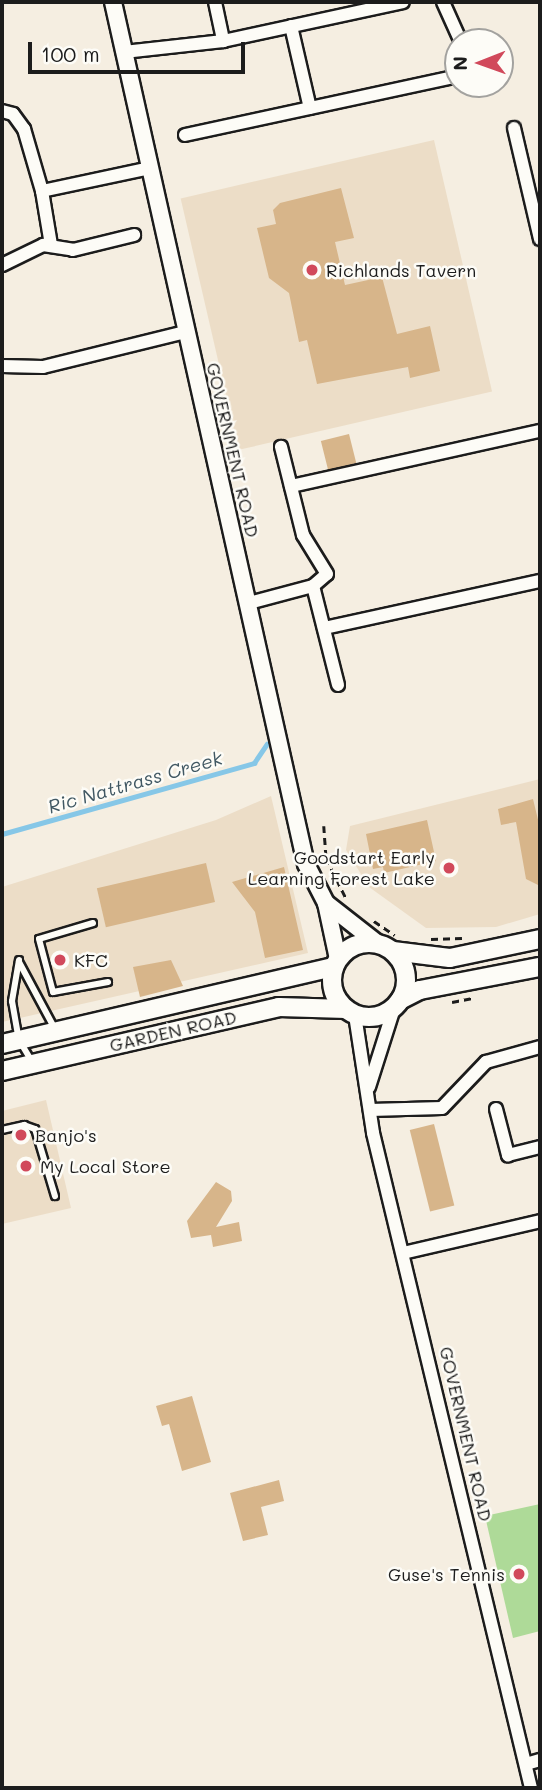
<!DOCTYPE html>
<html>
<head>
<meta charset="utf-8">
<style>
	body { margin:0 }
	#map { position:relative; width:542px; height:1790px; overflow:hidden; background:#f5eee1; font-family:Mali,sans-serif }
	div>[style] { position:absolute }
	.built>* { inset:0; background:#ecddc7; transform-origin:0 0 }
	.green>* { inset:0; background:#aeda98 }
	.stream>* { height:4.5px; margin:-2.25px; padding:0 2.25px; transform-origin:2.25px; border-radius:2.25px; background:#86c7e7 }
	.building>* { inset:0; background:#d7b58a; transform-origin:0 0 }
	.path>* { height:2.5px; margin-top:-1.25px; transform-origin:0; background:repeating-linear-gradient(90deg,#1c1c1c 0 7px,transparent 0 12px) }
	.roads { filter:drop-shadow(2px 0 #1c1c1c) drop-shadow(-2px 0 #1c1c1c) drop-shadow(0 2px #1c1c1c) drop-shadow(0 -2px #1c1c1c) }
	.service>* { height:6px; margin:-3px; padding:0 3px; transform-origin:3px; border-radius:3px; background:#fdfcf7 }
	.minor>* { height:12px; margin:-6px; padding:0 6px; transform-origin:6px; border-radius:6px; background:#fdfcf7 }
	.tertiary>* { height:16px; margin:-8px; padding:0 8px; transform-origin:8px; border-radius:8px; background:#fdfcf7 }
	.secondary>* { height:18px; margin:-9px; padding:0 9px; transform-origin:9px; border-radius:9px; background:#fdfcf7 }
	.secondary>.ring { margin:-9px; padding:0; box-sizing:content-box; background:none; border:18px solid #fdfcf7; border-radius:50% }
	.dots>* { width:19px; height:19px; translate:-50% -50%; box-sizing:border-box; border:4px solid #fdfcf7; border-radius:50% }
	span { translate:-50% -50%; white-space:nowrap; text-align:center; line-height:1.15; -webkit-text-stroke:5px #fdfcf7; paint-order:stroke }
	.poi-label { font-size:18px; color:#1c1c1c }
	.left { translate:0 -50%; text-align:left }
	.right { translate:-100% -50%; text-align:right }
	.street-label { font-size:18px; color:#1c1c1c }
	.water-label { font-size:19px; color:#415863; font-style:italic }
	.frame { position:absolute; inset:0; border:4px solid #1c1c1c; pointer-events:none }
	.north { position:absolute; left:444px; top:28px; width:70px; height:70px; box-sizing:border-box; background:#fdfcf7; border:2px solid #a3a29f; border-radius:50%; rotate:269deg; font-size:19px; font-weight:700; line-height:28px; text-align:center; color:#1c1c1c }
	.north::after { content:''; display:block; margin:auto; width:24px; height:32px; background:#d1495b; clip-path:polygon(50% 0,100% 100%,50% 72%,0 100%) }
	.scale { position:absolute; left:28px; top:42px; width:217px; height:32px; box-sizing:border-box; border:4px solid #1c1c1c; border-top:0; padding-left:9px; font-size:21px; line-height:24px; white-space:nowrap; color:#1c1c1c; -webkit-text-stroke:5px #fdfcf7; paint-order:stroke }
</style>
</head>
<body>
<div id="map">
	<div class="built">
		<div style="left:434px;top:140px;width:258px;height:260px;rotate:77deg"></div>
		<div style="clip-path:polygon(540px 779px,540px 914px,496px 927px,426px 928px,369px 887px,346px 850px,350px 826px)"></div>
		<div style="clip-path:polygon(271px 796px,308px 953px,2px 1022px,2px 887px,216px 820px)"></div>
		<div style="clip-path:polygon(46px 1100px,71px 1208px,2px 1224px,2px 1111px)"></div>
	</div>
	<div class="green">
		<div style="clip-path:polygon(540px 1504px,540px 1631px,513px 1638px,485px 1516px)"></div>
	</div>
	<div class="stream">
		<div style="left:2px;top:834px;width:262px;rotate:-15.7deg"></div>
		<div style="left:254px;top:763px;width:23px;rotate:-56deg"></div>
	</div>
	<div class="building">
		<div style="clip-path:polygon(341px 188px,354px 238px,335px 242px,345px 285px,382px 277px,397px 334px,430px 326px,440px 371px,410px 378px,408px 367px,317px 384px,307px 340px,299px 342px,289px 293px,269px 278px,257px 228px,276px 224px,273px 210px,280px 203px)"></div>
		<div style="left:349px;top:434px;width:30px;height:29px;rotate:76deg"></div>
		<div style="clip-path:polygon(533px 799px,540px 828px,540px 886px,526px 879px,516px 822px,501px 825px,498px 809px)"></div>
		<div style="clip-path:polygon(427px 820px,436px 861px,384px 873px,383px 867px,373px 869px,366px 834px)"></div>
		<div style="left:206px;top:863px;width:40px;height:112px;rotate:77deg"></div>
		<div style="clip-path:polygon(284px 867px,303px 950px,265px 958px,255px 912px,232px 882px)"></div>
		<div style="clip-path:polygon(171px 960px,183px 986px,140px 997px,133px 967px)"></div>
		<div style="left:434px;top:1124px;width:84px;height:25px;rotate:76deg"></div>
		<div style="clip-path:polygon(216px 1182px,231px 1191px,232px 1201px,216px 1227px,239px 1222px,242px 1241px,213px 1247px,211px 1235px,191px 1238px,187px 1221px)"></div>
		<div style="clip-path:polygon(192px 1396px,211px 1462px,182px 1471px,169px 1424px,162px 1426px,156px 1406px)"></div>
		<div style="clip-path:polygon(279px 1480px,284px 1501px,261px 1507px,268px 1535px,243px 1541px,230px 1493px)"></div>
	</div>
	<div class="path">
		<div style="left:324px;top:826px;width:32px;rotate:86deg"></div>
		<div style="left:326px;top:858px;width:45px;rotate:63.4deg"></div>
		<div style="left:374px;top:921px;width:25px;rotate:34deg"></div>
		<div style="left:431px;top:939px;width:31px;rotate:-2deg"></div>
		<div style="left:452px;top:1002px;width:21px;rotate:-11deg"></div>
	</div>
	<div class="roads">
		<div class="service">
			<div style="left:93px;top:923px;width:56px;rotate:163.5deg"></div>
			<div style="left:39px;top:939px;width:55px;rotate:75.2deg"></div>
			<div style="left:53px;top:992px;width:56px;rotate:-10.3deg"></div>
			<div style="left:19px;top:960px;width:42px;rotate:99.7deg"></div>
			<div style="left:12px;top:1001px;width:40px;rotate:80deg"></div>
			<div style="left:19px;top:1040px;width:26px;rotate:59deg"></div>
			<div style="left:19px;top:962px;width:76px;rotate:61.8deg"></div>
			<div style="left:2px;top:1130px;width:23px;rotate:-13deg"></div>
			<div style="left:24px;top:1125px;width:12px;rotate:20deg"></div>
			<div style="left:35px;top:1129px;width:70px;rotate:73.4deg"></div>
		</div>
		<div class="minor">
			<div style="left:215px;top:2px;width:40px;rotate:78deg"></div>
			<div style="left:443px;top:2px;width:44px;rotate:65.8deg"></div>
			<div style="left:291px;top:26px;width:84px;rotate:77deg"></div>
			<div style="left:124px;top:52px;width:100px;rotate:-6.3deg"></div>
			<div style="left:223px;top:41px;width:184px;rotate:-12.2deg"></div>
			<div style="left:2px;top:111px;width:11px;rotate:15deg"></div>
			<div style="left:13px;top:114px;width:19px;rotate:54deg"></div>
			<div style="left:24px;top:129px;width:65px;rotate:73.8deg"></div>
			<div style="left:42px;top:191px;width:110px;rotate:-12deg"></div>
			<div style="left:514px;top:128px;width:114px;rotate:76.8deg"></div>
			<div style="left:185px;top:135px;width:279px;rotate:-12.2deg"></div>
			<div style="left:42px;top:191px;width:55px;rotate:80.5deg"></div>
			<div style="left:2px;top:265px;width:46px;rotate:-26deg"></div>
			<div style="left:43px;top:245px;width:30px;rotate:9deg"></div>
			<div style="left:73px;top:250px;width:63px;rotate:-13.8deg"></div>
			<div style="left:2px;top:366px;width:41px;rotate:1.4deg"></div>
			<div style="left:43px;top:367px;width:147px;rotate:-13.8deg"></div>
			<div style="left:291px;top:486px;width:255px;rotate:-12.5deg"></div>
			<div style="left:313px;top:586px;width:102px;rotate:75.8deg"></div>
			<div style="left:249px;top:603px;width:66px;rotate:-14.9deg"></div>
			<div style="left:313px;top:586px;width:18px;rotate:-41deg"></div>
			<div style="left:327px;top:574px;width:46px;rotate:-121.6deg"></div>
			<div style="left:303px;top:535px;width:91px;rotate:-104deg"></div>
			<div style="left:324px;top:628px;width:221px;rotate:-12.3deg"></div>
			<div style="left:355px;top:1015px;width:119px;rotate:81.3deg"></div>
			<div style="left:373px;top:1133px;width:674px;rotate:76.44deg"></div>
			<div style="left:369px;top:1087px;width:83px;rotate:-72.4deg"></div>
			<div style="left:496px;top:1109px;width:48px;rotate:75.4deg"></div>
			<div style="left:508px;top:1155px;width:33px;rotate:-14deg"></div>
			<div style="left:370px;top:1110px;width:72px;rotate:-1.6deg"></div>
			<div style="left:442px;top:1108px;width:64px;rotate:-46.3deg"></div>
			<div style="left:486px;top:1062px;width:56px;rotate:-15.5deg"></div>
			<div style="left:403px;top:1253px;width:141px;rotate:-13.1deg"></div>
			<div style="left:526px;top:1764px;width:15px;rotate:-16deg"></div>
		</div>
		<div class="tertiary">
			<div style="left:113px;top:2px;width:883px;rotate:77.38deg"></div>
			<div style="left:306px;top:864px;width:44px;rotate:62.9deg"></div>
			<div style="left:326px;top:903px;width:57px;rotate:77.9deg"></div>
			<div style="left:326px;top:903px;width:65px;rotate:38.1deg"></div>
		</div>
		<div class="secondary">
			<div class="ring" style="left:332px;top:943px;width:56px;height:56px"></div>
			<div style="left:393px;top:951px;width:57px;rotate:7deg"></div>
			<div style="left:450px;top:958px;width:92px;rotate:-11.9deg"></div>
			<div style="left:400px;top:1000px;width:22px;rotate:-27deg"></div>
			<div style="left:420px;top:990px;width:122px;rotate:-10.9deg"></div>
			<div style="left:2px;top:1044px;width:341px;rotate:-13.1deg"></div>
			<div style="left:2px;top:1071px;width:284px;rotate:-13deg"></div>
			<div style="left:279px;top:1007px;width:67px;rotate:1.7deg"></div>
		</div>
	</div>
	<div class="dots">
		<div style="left:312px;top:270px;background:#d1495b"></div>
		<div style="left:449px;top:868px;background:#d1495b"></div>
		<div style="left:60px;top:960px;background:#d1495b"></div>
		<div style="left:21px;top:1135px;background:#d1495b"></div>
		<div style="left:26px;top:1166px;background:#d1495b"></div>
		<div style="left:519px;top:1574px;background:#d1495b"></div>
	</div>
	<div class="poi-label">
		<span class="left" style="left:326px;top:270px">Richlands Tavern</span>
		<span class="right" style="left:435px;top:868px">Goodstart Early<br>Learning Forest Lake</span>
		<span class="left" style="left:74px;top:960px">KFC</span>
		<span class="left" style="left:35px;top:1135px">Banjo's</span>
		<span class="left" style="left:40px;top:1166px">My Local Store</span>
		<span class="right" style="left:505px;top:1574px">Guse's Tennis</span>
	</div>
	<div class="street-label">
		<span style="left:233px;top:450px;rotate:77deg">GOVERNMENT ROAD</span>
		<span style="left:173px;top:1031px;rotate:-13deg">GARDEN ROAD</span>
		<span style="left:466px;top:1434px;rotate:77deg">GOVERNMENT ROAD</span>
	</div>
	<div class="water-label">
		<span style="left:135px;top:782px;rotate:-16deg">Ric Nattrass Creek</span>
	</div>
	<div class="frame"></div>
	<div class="north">N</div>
	<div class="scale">100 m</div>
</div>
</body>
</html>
